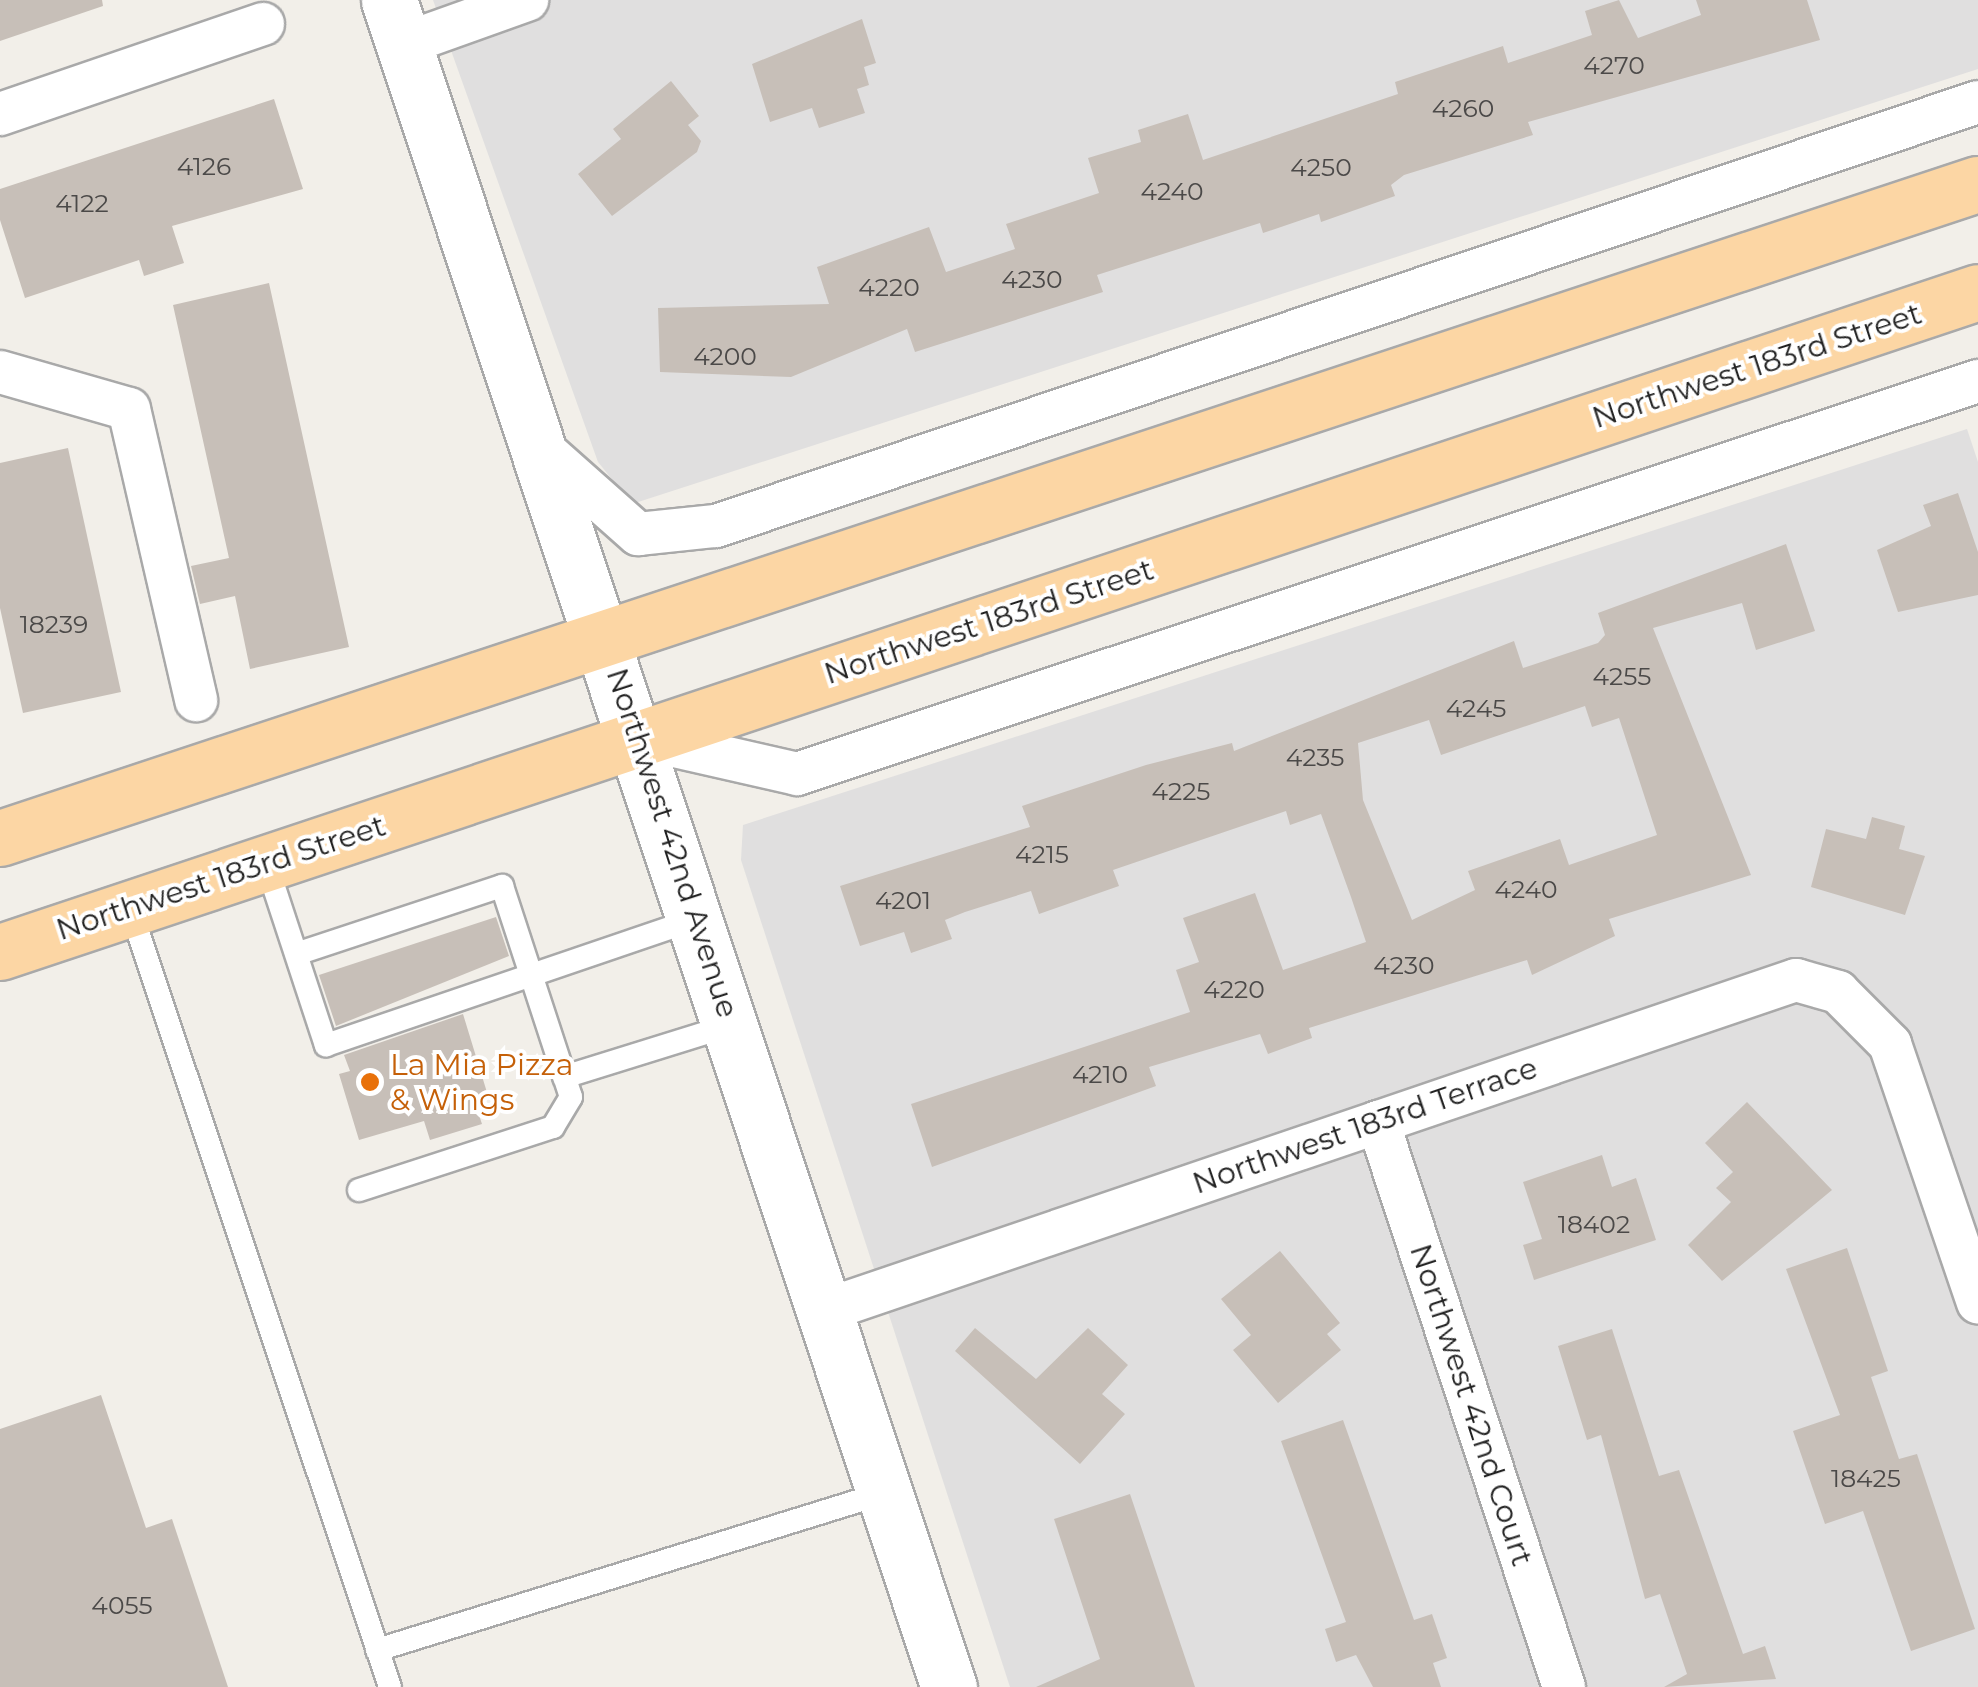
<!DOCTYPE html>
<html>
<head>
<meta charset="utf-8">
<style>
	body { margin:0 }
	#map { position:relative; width:1978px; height:1687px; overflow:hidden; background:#f2efe9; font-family:Montserrat,sans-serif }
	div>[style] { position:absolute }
	.residential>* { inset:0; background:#e0dfdf }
	.building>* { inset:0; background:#c7bfb8 }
	.roads { filter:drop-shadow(2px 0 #a9a9a9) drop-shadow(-2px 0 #a9a9a9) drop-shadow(0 2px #a9a9a9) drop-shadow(0 -2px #a9a9a9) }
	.service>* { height:22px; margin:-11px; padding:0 11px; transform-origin:11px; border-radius:11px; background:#fff }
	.minor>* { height:42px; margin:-21px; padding:0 21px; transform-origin:21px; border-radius:21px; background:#fff }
	.tertiary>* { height:55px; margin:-27.5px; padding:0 27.5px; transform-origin:27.5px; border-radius:27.5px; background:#fff }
	.primary>* { height:55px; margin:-27.5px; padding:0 27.5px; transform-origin:27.5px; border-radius:27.5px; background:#fcd6a4 }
	.dots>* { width:28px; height:28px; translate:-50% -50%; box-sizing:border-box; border:5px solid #fff; border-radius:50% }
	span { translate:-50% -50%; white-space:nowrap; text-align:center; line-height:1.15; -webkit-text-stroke:8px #fff; paint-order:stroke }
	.number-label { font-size:25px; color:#4b4948 }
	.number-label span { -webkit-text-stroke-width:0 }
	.street-label { font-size:30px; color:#222 }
	.food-label { font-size:30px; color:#c56008 }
	.left { translate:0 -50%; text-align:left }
</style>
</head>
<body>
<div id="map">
	<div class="residential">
		<div style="clip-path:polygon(433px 0,1978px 0,1978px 69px,632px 504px,598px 462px)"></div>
		<div style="clip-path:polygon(1967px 429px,1978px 462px,1978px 1687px,1010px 1687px,741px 860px,743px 825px)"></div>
	</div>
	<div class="building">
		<div style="clip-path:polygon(0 0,102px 0,103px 6px,0 41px)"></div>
		<div style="clip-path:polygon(1619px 0,1638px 38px,1701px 15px,1696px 0,1807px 0,1820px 40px,1528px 122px,1533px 135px,1404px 175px,1391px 185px,1395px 196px,1321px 222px,1319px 214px,1263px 233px,1260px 223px,1097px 275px,1103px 292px,915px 352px,907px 329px,791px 377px,660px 372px,658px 308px,829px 304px,817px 267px,929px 227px,946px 272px,1015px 249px,1006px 224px,1099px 193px,1088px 158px,1141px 142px,1138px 130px,1188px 114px,1203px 160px,1398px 94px,1395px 82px,1503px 46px,1508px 63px,1592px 35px,1585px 11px)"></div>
		<div style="clip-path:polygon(862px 19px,876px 63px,864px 67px,869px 85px,857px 89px,865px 113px,819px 128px,812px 108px,770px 122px,752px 64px)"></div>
		<div style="clip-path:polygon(671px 81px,699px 116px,688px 125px,701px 141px,697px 152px,612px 216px,578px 174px,621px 139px,613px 129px)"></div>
		<div style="clip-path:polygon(274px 99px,303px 189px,172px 226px,184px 263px,144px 276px,139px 260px,25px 298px,0 220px,0 189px)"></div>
		<div style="clip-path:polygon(269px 283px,349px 647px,250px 669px,235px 596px,200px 604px,191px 566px,229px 558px,173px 305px)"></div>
		<div style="clip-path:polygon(68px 448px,121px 692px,23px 713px,0 608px,0 463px)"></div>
		<div style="clip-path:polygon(1958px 493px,1978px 552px,1978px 595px,1898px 612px,1877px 550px,1931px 526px,1923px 505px)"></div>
		<div style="clip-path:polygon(evenodd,1786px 544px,1815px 631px,1756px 650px,1742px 603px,1653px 628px,1751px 875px,1609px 919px,1615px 936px,1532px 975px,1527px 960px,1309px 1028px,1312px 1038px,1268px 1054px,1260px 1034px,1149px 1067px,1156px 1086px,932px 1167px,911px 1104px,1190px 1012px,1176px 970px,1199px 962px,1183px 918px,1255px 893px,1283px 970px,1366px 942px,1351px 897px,1321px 814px,1290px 825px,1286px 811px,1113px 870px,1119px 886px,1039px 914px,1031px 891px,965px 912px,945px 920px,952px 939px,911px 953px,904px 932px,860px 946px,840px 886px,1030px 827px,1022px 806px,1146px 765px,1232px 743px,1234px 751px,1514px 641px,1523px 668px,1598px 643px,1605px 635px,1598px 613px,1786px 544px,1585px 706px,1592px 727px,1619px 718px,1657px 835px,1569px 865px,1560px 839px,1468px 871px,1475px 890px,1412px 920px,1363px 800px,1358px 743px,1429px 720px,1441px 755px,1585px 706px)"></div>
		<div style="clip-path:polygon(1872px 817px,1905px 826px,1899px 849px,1925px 856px,1905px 915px,1811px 887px,1826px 829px,1866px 839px)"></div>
		<div style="clip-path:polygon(496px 917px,509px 956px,336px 1026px,319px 975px)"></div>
		<div style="clip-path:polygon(463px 1014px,489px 1099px,475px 1103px,482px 1124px,430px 1140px,424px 1121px,359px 1140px,339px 1074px,350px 1071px,344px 1055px)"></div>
		<div style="clip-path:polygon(1747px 1102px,1832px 1190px,1722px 1281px,1688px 1245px,1731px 1202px,1716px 1188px,1733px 1172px,1705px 1143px)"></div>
		<div style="clip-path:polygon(1602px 1155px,1612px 1187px,1636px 1178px,1656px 1240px,1534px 1280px,1523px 1245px,1542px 1239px,1523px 1182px)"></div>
		<div style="clip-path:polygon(1847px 1248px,1888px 1371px,1871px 1377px,1899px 1459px,1917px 1454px,1975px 1629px,1911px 1651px,1863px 1511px,1825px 1524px,1793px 1431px,1840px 1415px,1786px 1269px)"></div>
		<div style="clip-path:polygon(1280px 1251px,1340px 1323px,1327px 1334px,1341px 1350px,1278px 1403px,1233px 1350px,1251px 1335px,1221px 1299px)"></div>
		<div style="clip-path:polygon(975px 1328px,1036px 1379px,1088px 1328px,1128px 1365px,1102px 1394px,1125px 1414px,1080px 1464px,955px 1351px)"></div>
		<div style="clip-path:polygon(1612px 1329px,1659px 1476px,1679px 1470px,1743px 1654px,1765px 1646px,1776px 1679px,1664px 1687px,1687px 1674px,1660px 1594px,1645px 1599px,1601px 1435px,1587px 1440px,1558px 1346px)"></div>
		<div style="clip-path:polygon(101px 1395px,146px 1528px,172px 1519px,228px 1687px,0 1687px,0 1429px)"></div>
		<div style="clip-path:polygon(1343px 1420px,1414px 1620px,1432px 1614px,1447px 1658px,1433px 1663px,1441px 1687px,1373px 1687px,1356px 1655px,1336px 1662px,1325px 1629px,1346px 1622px,1281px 1441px)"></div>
		<div style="clip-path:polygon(1130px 1494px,1195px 1687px,1036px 1687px,1100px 1659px,1054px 1519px)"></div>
	</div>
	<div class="roads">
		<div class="service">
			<div style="left:266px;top:863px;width:192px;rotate:71.8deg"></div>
			<div style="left:326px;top:1045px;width:391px;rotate:-18.8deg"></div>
			<div style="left:130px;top:908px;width:821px;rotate:71.54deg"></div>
			<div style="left:299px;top:953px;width:214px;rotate:-18.3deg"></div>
			<div style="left:502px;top:886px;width:222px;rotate:71.9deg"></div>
			<div style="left:571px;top:1097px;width:35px;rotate:121deg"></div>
			<div style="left:553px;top:1127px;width:204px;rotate:162deg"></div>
			<div style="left:564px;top:1077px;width:175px;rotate:-17.3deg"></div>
			<div style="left:377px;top:1650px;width:531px;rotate:-17.21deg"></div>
		</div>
		<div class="minor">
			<div style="left:404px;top:44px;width:131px;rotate:-19.7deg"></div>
			<div style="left:0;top:114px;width:278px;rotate:-18.9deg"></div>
			<div style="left:0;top:372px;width:134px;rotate:16deg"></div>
			<div style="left:129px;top:409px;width:299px;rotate:77deg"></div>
			<div style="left:541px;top:448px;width:130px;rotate:41.6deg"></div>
			<div style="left:638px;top:534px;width:78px;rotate:-5.9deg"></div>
			<div style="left:716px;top:526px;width:1331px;rotate:-18.57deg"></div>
			<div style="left:639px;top:738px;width:162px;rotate:12.8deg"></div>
			<div style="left:797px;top:774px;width:1245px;rotate:-18.41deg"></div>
			<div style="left:1378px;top:1122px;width:595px;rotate:71.78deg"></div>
			<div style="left:823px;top:1311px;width:1028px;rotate:-18.79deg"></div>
			<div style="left:1796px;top:980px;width:44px;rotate:15.9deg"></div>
			<div style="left:1838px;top:992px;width:74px;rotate:45deg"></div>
			<div style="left:1890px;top:1044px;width:273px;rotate:71.2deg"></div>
		</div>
		<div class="tertiary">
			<div style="left:389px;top:0;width:1778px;rotate:71.64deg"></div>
		</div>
		<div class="primary">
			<div style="left:0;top:838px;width:2083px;rotate:-18.3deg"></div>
			<div style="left:0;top:952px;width:2085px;rotate:-18.45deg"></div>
		</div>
	</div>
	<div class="dots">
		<div style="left:370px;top:1082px;background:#e8710a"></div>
	</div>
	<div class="number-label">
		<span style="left:1614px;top:65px">4270</span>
		<span style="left:1463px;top:108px">4260</span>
		<span style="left:204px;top:166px">4126</span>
		<span style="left:1321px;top:167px">4250</span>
		<span style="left:1172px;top:191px">4240</span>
		<span style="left:82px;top:203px">4122</span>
		<span style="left:1032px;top:279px">4230</span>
		<span style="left:889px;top:287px">4220</span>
		<span style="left:725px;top:356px">4200</span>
		<span style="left:54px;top:624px">18239</span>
		<span style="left:1622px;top:676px">4255</span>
		<span style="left:1476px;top:708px">4245</span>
		<span style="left:1315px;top:757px">4235</span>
		<span style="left:1181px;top:791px">4225</span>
		<span style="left:1042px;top:854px">4215</span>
		<span style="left:1526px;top:889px">4240</span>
		<span style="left:903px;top:900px">4201</span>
		<span style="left:1404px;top:965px">4230</span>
		<span style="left:1234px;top:989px">4220</span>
		<span style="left:1100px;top:1074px">4210</span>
		<span style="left:1594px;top:1224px">18402</span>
		<span style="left:1866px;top:1478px">18425</span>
		<span style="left:122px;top:1605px">4055</span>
	</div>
	<div class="street-label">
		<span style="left:1757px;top:366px;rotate:-18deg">Northwest 183rd Street</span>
		<span style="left:989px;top:622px;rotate:-18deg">Northwest 183rd Street</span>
		<span style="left:672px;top:843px;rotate:72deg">Northwest 42nd Avenue</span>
		<span style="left:221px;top:878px;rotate:-18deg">Northwest 183rd Street</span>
		<span style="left:1365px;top:1126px;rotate:-19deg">Northwest 183rd Terrace</span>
		<span style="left:1471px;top:1405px;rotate:72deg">Northwest 42nd Court</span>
	</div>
	<div class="food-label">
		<span class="left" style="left:390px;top:1082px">La Mia Pizza<br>&amp; Wings</span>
	</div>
</div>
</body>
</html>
